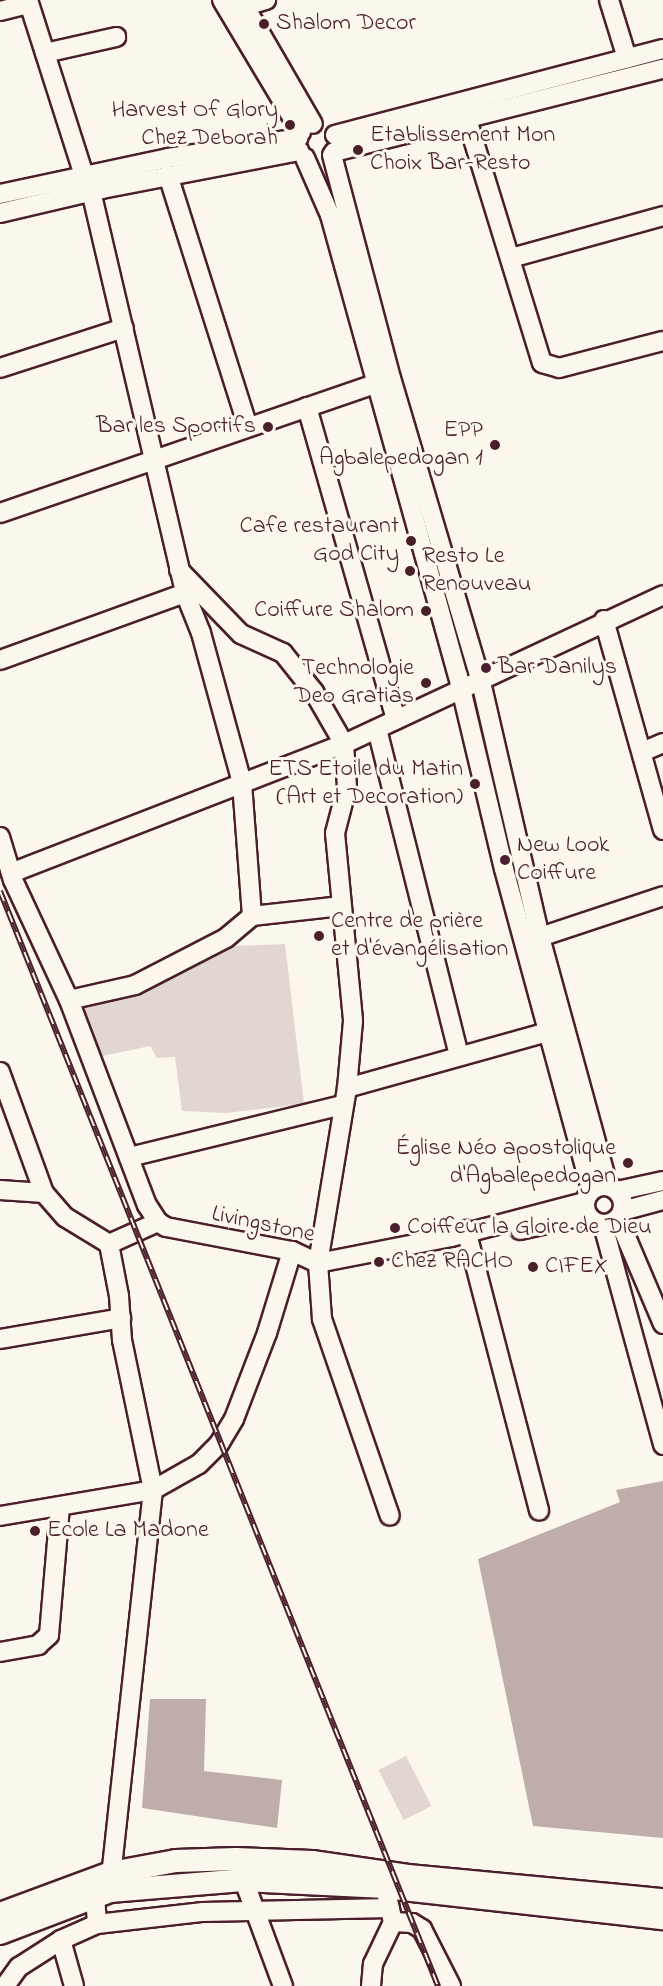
<!DOCTYPE html>
<html>
<head>
<meta charset="utf-8">
<style>
	body { margin:0 }
	#map { position:relative; width:663px; height:1986px; overflow:hidden; background:#fbf7ec; font-family:"Indie Flower",sans-serif }
	div>[style] { position:absolute }
	.green>* { inset:0; background:#e2d7d0; transform-origin:0 0 }
	.water>* { inset:0; background:#bfadaa }
	.roads { filter:drop-shadow(2px 0 #4a1f2b) drop-shadow(-2px 0 #4a1f2b) drop-shadow(0 2px #4a1f2b) drop-shadow(0 -2px #4a1f2b) }
	.minor>* { height:18px; margin:-9px; padding:0 9px; transform-origin:9px; border-radius:9px; background:#fbf7ec }
	.minor>.ring { margin:-9px; padding:0; box-sizing:content-box; background:none; border:18px solid #fbf7ec; border-radius:50% }
	.major>* { height:22px; margin:-11px; padding:0 11px; transform-origin:11px; border-radius:11px; background:#fbf7ec }
	.rail>* { height:6px; margin-top:-3px; transform-origin:0; background:repeating-linear-gradient(90deg,#fbf7ec 0 11px,#4a1f2b 0 22px); box-sizing:border-box; border-block:2px solid #4a1f2b }
	.dots>* { width:16px; height:16px; translate:-50% -50%; box-sizing:border-box; border:3px solid #fbf7ec; border-radius:50% }
	span { translate:-50% -50%; white-space:nowrap; text-align:center; line-height:1.15; -webkit-text-stroke:6px #fbf7ec; paint-order:stroke }
	.poi-label { font-size:24px; color:#4a1f2b }
	.left { translate:0 -50%; text-align:left }
	.right { translate:-100% -50%; text-align:right }
	.street-label { font-size:24px; color:#4a1f2b }
</style>
</head>
<body>
<div id="map">
	<div class="green">
		<div style="clip-path:polygon(285px 944px,304px 1104px,226px 1113px,182px 1111px,175px 1057px,157px 1058px,150px 1046px,98px 1057px,83px 1007px,144px 992px,235px 946px)"></div>
		<div style="left:406px;top:1756px;width:56px;height:31px;rotate:63deg"></div>
	</div>
	<div class="water">
		<div style="clip-path:polygon(663px 1481px,663px 1838px,533px 1826px,478px 1559px,620px 1502px,616px 1490px)"></div>
		<div style="clip-path:polygon(150px 1699px,206px 1699px,204px 1771px,282px 1780px,277px 1828px,142px 1808px)"></div>
	</div>
	<div class="roads">
		<div class="minor">
			<div style="left:28px;top:0;width:184px;rotate:72.3deg"></div>
			<div style="left:222px;top:0;width:154px;rotate:59.1deg"></div>
			<div style="left:241px;top:0;width:143px;rotate:59.9deg"></div>
			<div style="left:609px;top:0;width:61px;rotate:72.8deg"></div>
			<div style="left:245px;top:6px;width:22px;rotate:-16deg"></div>
			<div style="left:0;top:11px;width:30px;rotate:-14deg"></div>
			<div style="left:45px;top:53px;width:73px;rotate:-12.7deg"></div>
			<div style="left:466px;top:116px;width:258px;rotate:72.9deg"></div>
			<div style="left:542px;top:363px;width:18px;rotate:16deg"></div>
			<div style="left:559px;top:368px;width:107px;rotate:-14.6deg"></div>
			<div style="left:335px;top:135px;width:339px;rotate:-14.7deg"></div>
			<div style="left:334px;top:152px;width:339px;rotate:-14.2deg"></div>
			<div style="left:332px;top:155px;width:231px;rotate:75.2deg"></div>
			<div style="left:391px;top:378px;width:317px;rotate:73.5deg"></div>
			<div style="left:481px;top:682px;width:262px;rotate:77deg"></div>
			<div style="left:540px;top:937px;width:258px;rotate:74.7deg"></div>
			<div style="left:305px;top:158px;width:62px;rotate:66.3deg"></div>
			<div style="left:330px;top:215px;width:478px;rotate:74.5deg"></div>
			<div style="left:458px;top:676px;width:198px;rotate:76.6deg"></div>
			<div style="left:504px;top:869px;width:333px;rotate:74.8deg"></div>
			<div style="left:168px;top:175px;width:264px;rotate:72.4deg"></div>
			<div style="left:91px;top:191px;width:413px;rotate:76.8deg"></div>
			<div style="left:185px;top:593px;width:43px;rotate:68.2deg"></div>
			<div style="left:201px;top:633px;width:156px;rotate:74.7deg"></div>
			<div style="left:242px;top:783px;width:133px;rotate:85.7deg"></div>
			<div style="left:0;top:194px;width:172px;rotate:-12.1deg"></div>
			<div style="left:168px;top:158px;width:132px;rotate:-8.7deg"></div>
			<div style="left:0;top:213px;width:105px;rotate:-13.2deg"></div>
			<div style="left:102px;top:189px;width:201px;rotate:-10.9deg"></div>
			<div style="left:511px;top:258px;width:158px;rotate:-15.4deg"></div>
			<div style="left:0;top:368px;width:130px;rotate:-17.9deg"></div>
			<div style="left:307px;top:407px;width:325px;rotate:74.1deg"></div>
			<div style="left:0;top:513px;width:409px;rotate:-19deg"></div>
			<div style="left:179px;top:570px;width:89px;rotate:45.9deg"></div>
			<div style="left:241px;top:634px;width:46px;rotate:24.3deg"></div>
			<div style="left:283px;top:653px;width:50px;rotate:51.5deg"></div>
			<div style="left:314px;top:692px;width:60px;rotate:60deg"></div>
			<div style="left:344px;top:744px;width:43px;rotate:86deg"></div>
			<div style="left:347px;top:787px;width:48px;rotate:104.6deg"></div>
			<div style="left:335px;top:833px;width:189px;rotate:84.5deg"></div>
			<div style="left:353px;top:1021px;width:67px;rotate:95.1deg"></div>
			<div style="left:347px;top:1088px;width:177px;rotate:99.4deg"></div>
			<div style="left:318px;top:1263px;width:56px;rotate:85.9deg"></div>
			<div style="left:322px;top:1319px;width:208px;rotate:71deg"></div>
			<div style="left:604px;top:620px;width:218px;rotate:74.3deg"></div>
			<div style="left:0;top:660px;width:197px;rotate:-19.9deg"></div>
			<div style="left:377px;top:729px;width:336px;rotate:75.9deg"></div>
			<div style="left:642px;top:752px;width:23px;rotate:-23deg"></div>
			<div style="left:0;top:837px;width:45px;rotate:73.2deg"></div>
			<div style="left:13px;top:880px;width:132px;rotate:65deg"></div>
			<div style="left:69px;top:1000px;width:219px;rotate:69.2deg"></div>
			<div style="left:147px;top:1205px;width:20px;rotate:57deg"></div>
			<div style="left:158px;top:1222px;width:9px;rotate:32deg"></div>
			<div style="left:166px;top:1227px;width:128px;rotate:10.8deg"></div>
			<div style="left:292px;top:1251px;width:29px;rotate:25deg"></div>
			<div style="left:318px;top:1263px;width:136px;rotate:-11.1deg"></div>
			<div style="left:451px;top:1237px;width:138px;rotate:-14.7deg"></div>
			<div style="left:11px;top:873px;width:357px;rotate:-21.2deg"></div>
			<div style="left:344px;top:744px;width:352px;rotate:-25deg"></div>
			<div style="left:528px;top:941px;width:142px;rotate:-18.4deg"></div>
			<div style="left:69px;top:1000px;width:68px;rotate:-12.8deg"></div>
			<div style="left:135px;top:985px;width:102px;rotate:-27.3deg"></div>
			<div style="left:226px;top:938px;width:34px;rotate:-40deg"></div>
			<div style="left:252px;top:916px;width:90px;rotate:-6.4deg"></div>
			<div style="left:0;top:1072px;width:129px;rotate:70deg"></div>
			<div style="left:44px;top:1193px;width:32px;rotate:49deg"></div>
			<div style="left:65px;top:1217px;width:52px;rotate:31.5deg"></div>
			<div style="left:109px;top:1244px;width:53px;rotate:79.1deg"></div>
			<div style="left:119px;top:1296px;width:44px;rotate:86.1deg"></div>
			<div style="left:122px;top:1340px;width:153px;rotate:78.3deg"></div>
			<div style="left:153px;top:1490px;width:398px;rotate:96.2deg"></div>
			<div style="left:347px;top:1088px;width:209px;rotate:-15.6deg"></div>
			<div style="left:129px;top:1157px;width:220px;rotate:-13.7deg"></div>
			<div class="ring" style="left:585px;top:1186px;width:20px;height:20px"></div>
			<div style="left:0;top:1190px;width:44px;rotate:3.9deg"></div>
			<div style="left:617px;top:1191px;width:47px;rotate:-12.3deg"></div>
			<div style="left:622px;top:1211px;width:42px;rotate:-15deg"></div>
			<div style="left:618px;top:1218px;width:115px;rotate:67deg"></div>
			<div style="left:603px;top:1225px;width:228px;rotate:74.7deg"></div>
			<div style="left:466px;top:1230px;width:290px;rotate:75.4deg"></div>
			<div style="left:520px;top:1230px;width:69px;rotate:-12.6deg"></div>
			<div style="left:109px;top:1244px;width:54px;rotate:-24.2deg"></div>
			<div style="left:0;top:1339px;width:123px;rotate:-9.8deg"></div>
			<div style="left:0;top:1516px;width:155px;rotate:-9.6deg"></div>
			<div style="left:153px;top:1490px;width:53px;rotate:-29.5deg"></div>
			<div style="left:199px;top:1464px;width:28px;rotate:-45deg"></div>
			<div style="left:219px;top:1444px;width:29px;rotate:-59deg"></div>
			<div style="left:234px;top:1419px;width:92px;rotate:-69deg"></div>
			<div style="left:267px;top:1333px;width:86px;rotate:-73deg"></div>
			<div style="left:0;top:1652px;width:39px;rotate:-10deg"></div>
			<div style="left:38px;top:1645px;width:15px;rotate:-42deg"></div>
			<div style="left:49px;top:1635px;width:129px;rotate:-85.1deg"></div>
			<div style="left:240px;top:1870px;width:124px;rotate:69.7deg"></div>
			<div style="left:393px;top:1922px;width:19px;rotate:3deg"></div>
			<div style="left:412px;top:1923px;width:12px;rotate:31deg"></div>
			<div style="left:422px;top:1929px;width:64px;rotate:63deg"></div>
			<div style="left:97px;top:1924px;width:107px;rotate:-6.5deg"></div>
			<div style="left:203px;top:1912px;width:187px;rotate:-1.2deg"></div>
			<div style="left:5px;top:1986px;width:24px;rotate:-54deg"></div>
			<div style="left:19px;top:1967px;width:50px;rotate:-32.7deg"></div>
			<div style="left:74px;top:1986px;width:48px;rotate:-105.8deg"></div>
			<div style="left:61px;top:1940px;width:39px;rotate:-24deg"></div>
			<div style="left:97px;top:1924px;width:28px;rotate:-94deg"></div>
			<div style="left:371px;top:1986px;width:22px;rotate:-85deg"></div>
			<div style="left:373px;top:1964px;width:47px;rotate:-64.5deg"></div>
			<div style="left:393px;top:1922px;width:26px;rotate:-103deg"></div>
		</div>
		<div class="major">
			<div style="left:0;top:1914px;width:118px;rotate:-20.3deg"></div>
			<div style="left:111px;top:1873px;width:66px;rotate:-10.5deg"></div>
			<div style="left:176px;top:1861px;width:60px;rotate:-1.9deg"></div>
			<div style="left:236px;top:1859px;width:76px;rotate:2.3deg"></div>
			<div style="left:312px;top:1862px;width:97px;rotate:8.3deg"></div>
			<div style="left:408px;top:1876px;width:256px;rotate:5.4deg"></div>
			<div style="left:0;top:1933px;width:118px;rotate:-20.9deg"></div>
			<div style="left:110px;top:1891px;width:133px;rotate:-4.7deg"></div>
			<div style="left:243px;top:1880px;width:142px;rotate:2.8deg"></div>
			<div style="left:385px;top:1887px;width:280px;rotate:6.4deg"></div>
		</div>
	</div>
	<div class="rail">
		<div style="left:0;top:891px;width:1179px;rotate:68.2deg"></div>
	</div>
	<div class="dots">
		<div style="left:264px;top:24px;background:#4a1f2b"></div>
		<div style="left:290px;top:125px;background:#4a1f2b"></div>
		<div style="left:358px;top:150px;background:#4a1f2b"></div>
		<div style="left:268px;top:427px;background:#4a1f2b"></div>
		<div style="left:495px;top:445px;background:#4a1f2b"></div>
		<div style="left:411px;top:541px;background:#4a1f2b"></div>
		<div style="left:410px;top:571px;background:#4a1f2b"></div>
		<div style="left:426px;top:611px;background:#4a1f2b"></div>
		<div style="left:486px;top:668px;background:#4a1f2b"></div>
		<div style="left:426px;top:683px;background:#4a1f2b"></div>
		<div style="left:475px;top:784px;background:#4a1f2b"></div>
		<div style="left:505px;top:860px;background:#4a1f2b"></div>
		<div style="left:319px;top:936px;background:#4a1f2b"></div>
		<div style="left:628px;top:1163px;background:#4a1f2b"></div>
		<div style="left:395px;top:1228px;background:#4a1f2b"></div>
		<div style="left:379px;top:1262px;background:#4a1f2b"></div>
		<div style="left:533px;top:1267px;background:#4a1f2b"></div>
		<div style="left:35px;top:1531px;background:#4a1f2b"></div>
	</div>
	<div class="poi-label">
		<span class="left" style="left:276px;top:24px">Shalom Decor</span>
		<span class="right" style="left:278px;top:125px">Harvest Of Glory<br>Chez Deborah</span>
		<span class="left" style="left:370px;top:150px">Etablissement Mon<br>Choix Bar-Resto</span>
		<span class="right" style="left:256px;top:427px">Bar les Sportifs</span>
		<span class="right" style="left:483px;top:445px">EPP<br>Agbalepedogan 1</span>
		<span class="right" style="left:399px;top:541px">Cafe restaurant<br>God City</span>
		<span class="left" style="left:422px;top:571px">Resto Le<br>Renouveau</span>
		<span class="right" style="left:414px;top:611px">Coiffure Shalom</span>
		<span class="left" style="left:498px;top:668px">Bar Danilys</span>
		<span class="right" style="left:414px;top:683px">Technologie<br>Deo Gratias</span>
		<span class="right" style="left:463px;top:784px">ETS Etoile du Matin<br>(Art et Decoration)</span>
		<span class="left" style="left:517px;top:860px">New Look<br>Coiffure</span>
		<span class="left" style="left:331px;top:936px">Centre de prière<br>et d'évangélisation</span>
		<span class="right" style="left:616px;top:1163px">Église Néo apostolique<br>d'Agbalepedogan</span>
		<span class="left" style="left:407px;top:1228px">Coiffeur la Gloire de Dieu</span>
		<span class="left" style="left:391px;top:1262px">Chez RACHO</span>
		<span class="left" style="left:545px;top:1267px">CIFEX</span>
		<span class="left" style="left:47px;top:1531px">Ecole La Madone</span>
	</div>
	<div class="street-label">
		<span style="left:263px;top:1225px;rotate:12deg">Livingstone</span>
	</div>
</div>
</body>
</html>
